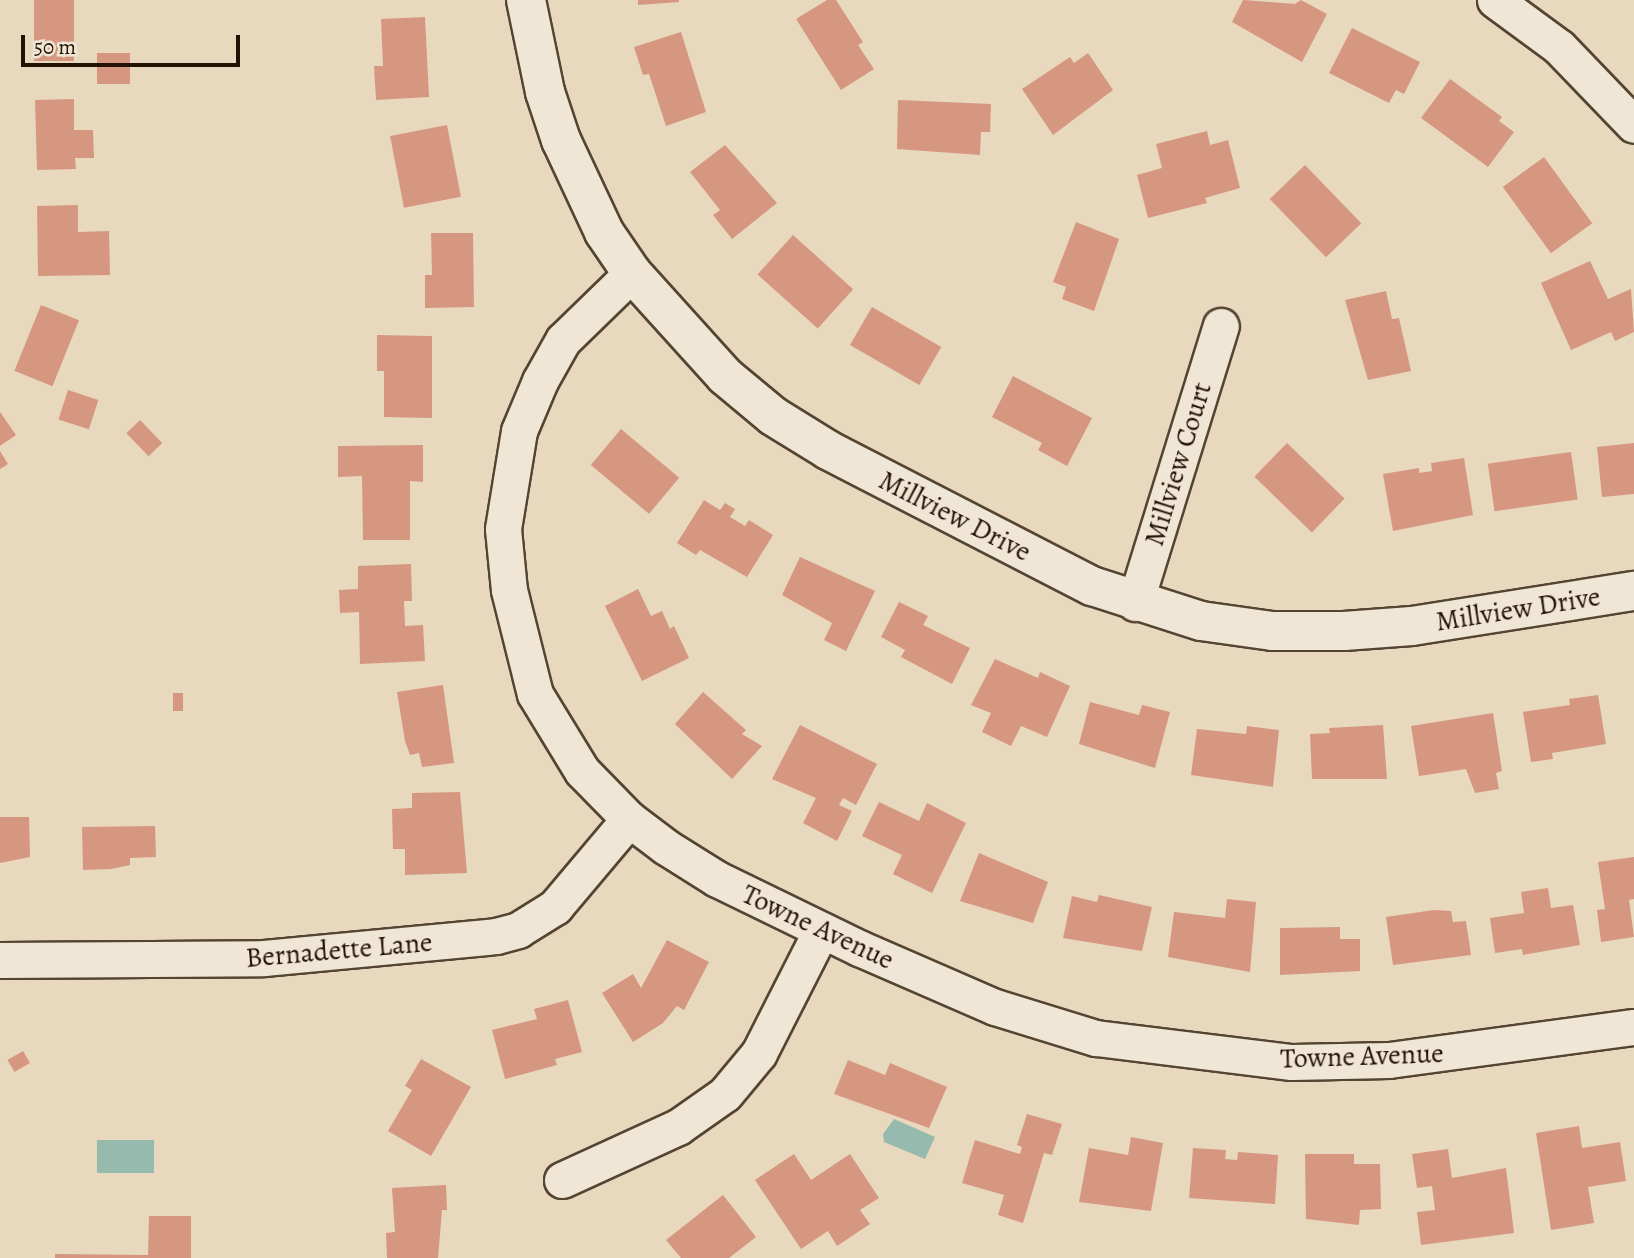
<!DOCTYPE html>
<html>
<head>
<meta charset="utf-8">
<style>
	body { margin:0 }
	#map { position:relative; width:1634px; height:1258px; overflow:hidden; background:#e8d8be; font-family:Alegreya,serif }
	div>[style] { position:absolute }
	.water>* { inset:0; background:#97baaf; transform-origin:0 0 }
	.building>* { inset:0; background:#d69781; transform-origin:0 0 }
	.roads { filter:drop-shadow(2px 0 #544432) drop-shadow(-2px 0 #544432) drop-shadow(0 2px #544432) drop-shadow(0 -2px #544432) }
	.street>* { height:35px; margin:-17.5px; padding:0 17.5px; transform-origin:17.5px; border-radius:17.5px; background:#f0e6d5 }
	.secondary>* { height:38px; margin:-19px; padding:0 19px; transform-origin:19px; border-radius:19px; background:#f0e6d5 }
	span { translate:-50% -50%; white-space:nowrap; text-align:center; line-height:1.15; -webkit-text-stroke:5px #f0e6d5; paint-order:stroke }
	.street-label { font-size:28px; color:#231203 }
	.scale { position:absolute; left:21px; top:35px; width:219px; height:32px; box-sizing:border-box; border:4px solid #231203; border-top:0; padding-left:9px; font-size:21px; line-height:24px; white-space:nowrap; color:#231203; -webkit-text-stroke:5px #f0e6d5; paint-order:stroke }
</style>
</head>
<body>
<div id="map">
	<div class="water">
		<div style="clip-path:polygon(894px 1119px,935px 1137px,925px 1159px,884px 1142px,883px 1134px)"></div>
		<div style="left:154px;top:1140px;width:33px;height:57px;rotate:90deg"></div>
	</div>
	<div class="building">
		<div style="left:34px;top:0;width:40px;height:61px"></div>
		<div style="clip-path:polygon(638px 0,679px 0,679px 2px,638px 5px)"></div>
		<div style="clip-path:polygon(827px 0,836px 0,863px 42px,858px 45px,874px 69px,841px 90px,796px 19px)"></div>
		<div style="clip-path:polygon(1243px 0,1295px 4px,1301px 0,1327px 14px,1302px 62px,1232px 22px)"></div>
		<div style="clip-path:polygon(425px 17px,429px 97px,376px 100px,374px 66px,383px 66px,381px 19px)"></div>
		<div style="clip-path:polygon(1352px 28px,1420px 62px,1404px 94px,1396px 90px,1389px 103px,1329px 73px)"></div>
		<div style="clip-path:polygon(681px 32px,706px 112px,666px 126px,649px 74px,643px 75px,634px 47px)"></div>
		<div style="left:97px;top:53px;width:33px;height:31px"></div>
		<div style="clip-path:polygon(1088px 53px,1113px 90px,1053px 135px,1022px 89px,1070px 57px,1074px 63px)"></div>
		<div style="clip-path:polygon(1450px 79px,1502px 117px,1499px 121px,1514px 132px,1488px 167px,1421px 118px)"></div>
		<div style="clip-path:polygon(74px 99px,74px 130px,93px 130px,94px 158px,75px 158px,76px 169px,37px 170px,35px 100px)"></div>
		<div style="clip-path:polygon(898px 100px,991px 104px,990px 132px,981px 132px,980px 155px,897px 149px)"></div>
		<div style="left:447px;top:125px;width:73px;height:58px;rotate:79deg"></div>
		<div style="clip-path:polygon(1207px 131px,1210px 145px,1228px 140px,1240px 188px,1205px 198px,1207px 203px,1148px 218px,1137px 175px,1162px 168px,1156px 144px)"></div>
		<div style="clip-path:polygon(725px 145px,777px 203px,732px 239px,713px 215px,720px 210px,690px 172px)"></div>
		<div style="left:1544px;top:157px;width:82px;height:51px;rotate:54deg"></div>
		<div style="left:1305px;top:165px;width:81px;height:49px;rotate:46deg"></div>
		<div style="clip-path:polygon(78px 205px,78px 232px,109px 231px,110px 275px,38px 276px,37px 206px)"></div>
		<div style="clip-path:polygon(1076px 222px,1119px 239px,1094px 311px,1062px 299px,1066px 287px,1053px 282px)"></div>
		<div style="clip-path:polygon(431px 233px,473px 233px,474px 307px,425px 308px,425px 275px,432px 275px)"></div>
		<div style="left:793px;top:235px;width:81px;height:53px;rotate:42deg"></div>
		<div style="clip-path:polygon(1590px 261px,1608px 299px,1631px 289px,1634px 332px,1615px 341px,1611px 332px,1571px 350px,1541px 283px)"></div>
		<div style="clip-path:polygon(1386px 291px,1392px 319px,1399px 318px,1411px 371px,1368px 380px,1345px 300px)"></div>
		<div style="left:41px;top:305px;width:41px;height:71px;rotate:22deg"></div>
		<div style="left:872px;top:307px;width:80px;height:44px;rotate:30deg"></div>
		<div style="clip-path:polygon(377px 335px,432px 336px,432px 418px,384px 417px,384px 371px,377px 371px)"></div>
		<div style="clip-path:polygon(1013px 376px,1092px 418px,1067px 466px,1038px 450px,1042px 443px,992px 417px)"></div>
		<div style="left:68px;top:390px;width:32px;height:31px;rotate:18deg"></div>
		<div style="clip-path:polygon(0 412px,16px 435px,0 446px)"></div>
		<div style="left:140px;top:420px;width:32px;height:19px;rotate:46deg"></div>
		<div style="left:621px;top:429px;width:76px;height:47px;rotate:40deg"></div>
		<div style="left:1287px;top:443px;width:80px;height:47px;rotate:44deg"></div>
		<div style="clip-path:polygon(1634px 443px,1634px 494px,1602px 497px,1597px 447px)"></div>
		<div style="clip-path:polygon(423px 445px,423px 482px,410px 481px,410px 540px,363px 540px,362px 476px,338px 477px,338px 446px)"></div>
		<div style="clip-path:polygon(0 451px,8px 464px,0 469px)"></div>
		<div style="left:1571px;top:452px;width:48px;height:84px;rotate:82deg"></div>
		<div style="clip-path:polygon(1464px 458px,1473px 515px,1393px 531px,1383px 474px,1419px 468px,1419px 473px,1432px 471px,1431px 463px)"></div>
		<div style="clip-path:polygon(704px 500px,720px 510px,725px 503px,735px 509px,730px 517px,745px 526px,749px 520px,773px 535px,747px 577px,700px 550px,696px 555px,677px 543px)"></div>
		<div style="clip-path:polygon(800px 557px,875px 591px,846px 651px,824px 640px,832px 623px,782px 595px)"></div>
		<div style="clip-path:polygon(411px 564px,412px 601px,404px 601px,405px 626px,423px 625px,425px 661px,360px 664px,359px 612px,340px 613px,339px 590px,358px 589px,358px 566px)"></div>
		<div style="clip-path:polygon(638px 589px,651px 616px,662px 611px,670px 629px,674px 626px,689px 658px,642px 681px,605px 606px)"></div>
		<div style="clip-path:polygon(899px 602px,928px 616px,923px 625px,970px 648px,952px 684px,901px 657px,905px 650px,881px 637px)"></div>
		<div style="clip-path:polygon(995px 659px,1038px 678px,1040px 672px,1070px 686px,1047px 737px,1021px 726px,1011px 746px,982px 732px,991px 713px,971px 705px)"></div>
		<div style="clip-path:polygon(443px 685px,454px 763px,422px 767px,419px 753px,410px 755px,405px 741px,397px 692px)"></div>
		<div style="clip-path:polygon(703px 692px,746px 730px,742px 734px,762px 746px,732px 779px,675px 724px)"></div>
		<div style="left:173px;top:693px;width:10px;height:18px"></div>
		<div style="clip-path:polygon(1598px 695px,1606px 744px,1552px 753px,1553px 759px,1531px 762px,1523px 712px,1570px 705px,1569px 699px)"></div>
		<div style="clip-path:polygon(1090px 702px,1139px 715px,1142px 705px,1170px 712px,1155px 768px,1079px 744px)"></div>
		<div style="clip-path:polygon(1493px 713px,1502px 771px,1496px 773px,1499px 789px,1475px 793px,1466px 769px,1419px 776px,1411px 726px)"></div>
		<div style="clip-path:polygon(800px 725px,877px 764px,856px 805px,843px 798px,839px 805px,852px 811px,837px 841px,803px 823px,816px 798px,772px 779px)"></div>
		<div style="clip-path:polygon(1383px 725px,1387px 779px,1312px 779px,1310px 734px,1330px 733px,1329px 728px)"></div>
		<div style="clip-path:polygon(1247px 726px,1279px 730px,1273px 787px,1191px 775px,1197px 729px,1246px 734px)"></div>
		<div style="clip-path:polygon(460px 792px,467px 873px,405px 875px,405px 849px,393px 849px,392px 809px,412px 808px,412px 793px)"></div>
		<div style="clip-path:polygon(879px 802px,919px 821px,927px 803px,966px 823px,932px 893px,893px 874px,902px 855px,862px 836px)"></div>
		<div style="clip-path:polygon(0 817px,29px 817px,30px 857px,0 863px)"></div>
		<div style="clip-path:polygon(155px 826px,156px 857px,130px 858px,130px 865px,111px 869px,83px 870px,82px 827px)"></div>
		<div style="clip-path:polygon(979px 853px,1048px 882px,1033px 923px,960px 901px)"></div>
		<div style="clip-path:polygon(1634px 857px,1634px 899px,1629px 900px,1634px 937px,1601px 942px,1597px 910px,1605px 909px,1598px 862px)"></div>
		<div style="clip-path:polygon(1548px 888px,1551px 908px,1573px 905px,1580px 945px,1523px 955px,1522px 949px,1495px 953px,1490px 918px,1524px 913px,1521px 892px)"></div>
		<div style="clip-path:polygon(1099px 895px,1152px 907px,1142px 951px,1063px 938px,1072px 896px,1097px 902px)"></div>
		<div style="clip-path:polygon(1227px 899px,1256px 902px,1250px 972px,1168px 957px,1174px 912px,1225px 918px)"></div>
		<div style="clip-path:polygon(1434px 910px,1451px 911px,1453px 922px,1466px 921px,1471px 955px,1393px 965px,1386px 917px)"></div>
		<div style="clip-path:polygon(1340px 927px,1340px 939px,1360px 939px,1360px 971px,1280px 975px,1280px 928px)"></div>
		<div style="clip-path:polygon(667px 940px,709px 962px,684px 1010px,677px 1006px,663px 1023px,633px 1042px,602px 993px,633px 974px,641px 988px)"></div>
		<div style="clip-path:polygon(568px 1000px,582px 1052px,555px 1059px,557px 1065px,505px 1079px,492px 1030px,537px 1019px,534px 1009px)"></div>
		<div style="left:23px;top:1051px;width:14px;height:18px;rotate:60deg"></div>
		<div style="clip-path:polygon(421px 1059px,471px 1087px,431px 1156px,388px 1131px,412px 1090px,405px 1086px)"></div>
		<div style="clip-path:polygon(848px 1060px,885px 1075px,890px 1063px,947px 1087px,929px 1128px,834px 1094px)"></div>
		<div style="clip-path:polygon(1027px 1114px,1062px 1124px,1052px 1155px,1044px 1153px,1023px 1223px,998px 1215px,1004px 1195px,962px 1183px,975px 1140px,1020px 1154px,1022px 1147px,1017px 1145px)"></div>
		<div style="clip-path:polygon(1579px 1126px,1582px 1148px,1620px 1142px,1626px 1181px,1588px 1187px,1594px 1223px,1551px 1230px,1536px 1133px)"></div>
		<div style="clip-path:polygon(1131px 1137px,1163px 1143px,1151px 1211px,1079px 1202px,1089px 1148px,1128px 1155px)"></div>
		<div style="clip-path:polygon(1193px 1148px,1226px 1150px,1225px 1159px,1237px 1160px,1238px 1152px,1278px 1155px,1275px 1204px,1189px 1198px)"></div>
		<div style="clip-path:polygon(1448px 1149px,1452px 1178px,1506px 1168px,1514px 1233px,1421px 1245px,1417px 1212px,1435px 1210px,1432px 1186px,1417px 1188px,1412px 1154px)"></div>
		<div style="clip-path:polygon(794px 1154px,811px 1180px,850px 1154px,879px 1198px,860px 1210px,870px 1224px,837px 1246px,828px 1231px,801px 1249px,755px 1180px)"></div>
		<div style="clip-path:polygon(1305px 1154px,1354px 1154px,1354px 1164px,1380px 1164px,1381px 1209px,1360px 1210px,1359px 1225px,1306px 1219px)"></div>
		<div style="clip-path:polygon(446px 1185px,447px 1210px,442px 1210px,438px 1258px,387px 1258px,386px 1233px,395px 1232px,392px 1188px)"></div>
		<div style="clip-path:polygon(723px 1195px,756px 1237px,729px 1258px,681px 1258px,666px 1240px)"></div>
		<div style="clip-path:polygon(149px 1216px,191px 1216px,191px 1258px,55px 1258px,55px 1254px,148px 1255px)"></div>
	</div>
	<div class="roads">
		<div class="street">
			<div style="left:1495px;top:0;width:79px;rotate:36.3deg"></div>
			<div style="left:1559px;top:47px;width:108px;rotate:46.1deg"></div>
			<div style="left:632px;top:273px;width:96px;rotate:135.8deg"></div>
			<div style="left:563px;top:340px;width:47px;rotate:119.3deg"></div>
			<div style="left:540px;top:381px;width:54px;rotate:112.8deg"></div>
			<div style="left:519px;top:431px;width:99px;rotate:99.3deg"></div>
			<div style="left:503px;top:529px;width:61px;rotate:84.4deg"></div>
			<div style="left:509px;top:590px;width:107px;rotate:76deg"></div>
			<div style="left:535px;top:694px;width:90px;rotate:58.6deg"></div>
			<div style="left:582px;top:771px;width:67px;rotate:45.6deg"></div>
			<div style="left:629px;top:819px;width:46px;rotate:37.1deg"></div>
			<div style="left:666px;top:847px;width:60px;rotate:32.1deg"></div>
			<div style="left:717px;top:879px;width:158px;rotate:25.9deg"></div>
			<div style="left:859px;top:948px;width:148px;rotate:23.5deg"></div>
			<div style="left:995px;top:1007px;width:106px;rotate:17.1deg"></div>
			<div style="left:1096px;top:1038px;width:197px;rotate:7deg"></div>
			<div style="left:1292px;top:1062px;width:97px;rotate:-1.2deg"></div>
			<div style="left:1389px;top:1060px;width:247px;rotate:-7.7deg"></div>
			<div style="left:1135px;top:603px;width:290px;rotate:-72.8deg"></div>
			<div style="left:0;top:960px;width:264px;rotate:-0.4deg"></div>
			<div style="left:264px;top:958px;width:233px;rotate:-5.4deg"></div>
			<div style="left:496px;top:936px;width:23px;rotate:-15deg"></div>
			<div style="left:518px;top:930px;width:44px;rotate:-31.9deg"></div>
			<div style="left:555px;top:907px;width:115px;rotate:-49.9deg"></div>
			<div style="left:562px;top:1180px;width:128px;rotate:-24.6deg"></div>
			<div style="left:678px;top:1127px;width:57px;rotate:-35.1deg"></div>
			<div style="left:725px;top:1094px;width:53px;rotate:-50.3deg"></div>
			<div style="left:759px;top:1053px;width:137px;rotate:-63.1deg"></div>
		</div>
		<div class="secondary">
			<div style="left:526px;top:0;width:94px;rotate:78.3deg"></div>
			<div style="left:545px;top:92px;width:51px;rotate:71.6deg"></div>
			<div style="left:561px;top:140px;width:102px;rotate:64.9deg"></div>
			<div style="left:604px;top:232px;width:50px;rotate:55.7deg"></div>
			<div style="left:632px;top:273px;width:139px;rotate:47.9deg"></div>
			<div style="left:725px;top:376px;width:62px;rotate:39.8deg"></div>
			<div style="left:773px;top:416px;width:65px;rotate:31.7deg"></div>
			<div style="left:828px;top:450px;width:297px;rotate:27.3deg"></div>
			<div style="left:1092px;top:586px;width:114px;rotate:17.8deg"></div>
			<div style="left:1201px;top:621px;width:72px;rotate:8deg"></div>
			<div style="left:1272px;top:631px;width:72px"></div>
			<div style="left:1344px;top:631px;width:68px;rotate:-4.2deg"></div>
			<div style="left:1412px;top:626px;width:225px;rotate:-9deg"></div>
		</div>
	</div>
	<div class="street-label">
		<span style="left:1178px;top:464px;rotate:-73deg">Millview Court</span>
		<span style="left:955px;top:516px;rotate:27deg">Millview Drive</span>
		<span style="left:1518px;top:609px;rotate:-9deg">Millview Drive</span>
		<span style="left:818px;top:927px;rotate:25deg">Towne Avenue</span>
		<span style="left:339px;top:950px;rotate:-5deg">Bernadette Lane</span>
		<span style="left:1362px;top:1056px;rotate:-2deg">Towne Avenue</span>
	</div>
	<div class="scale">50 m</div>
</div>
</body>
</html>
